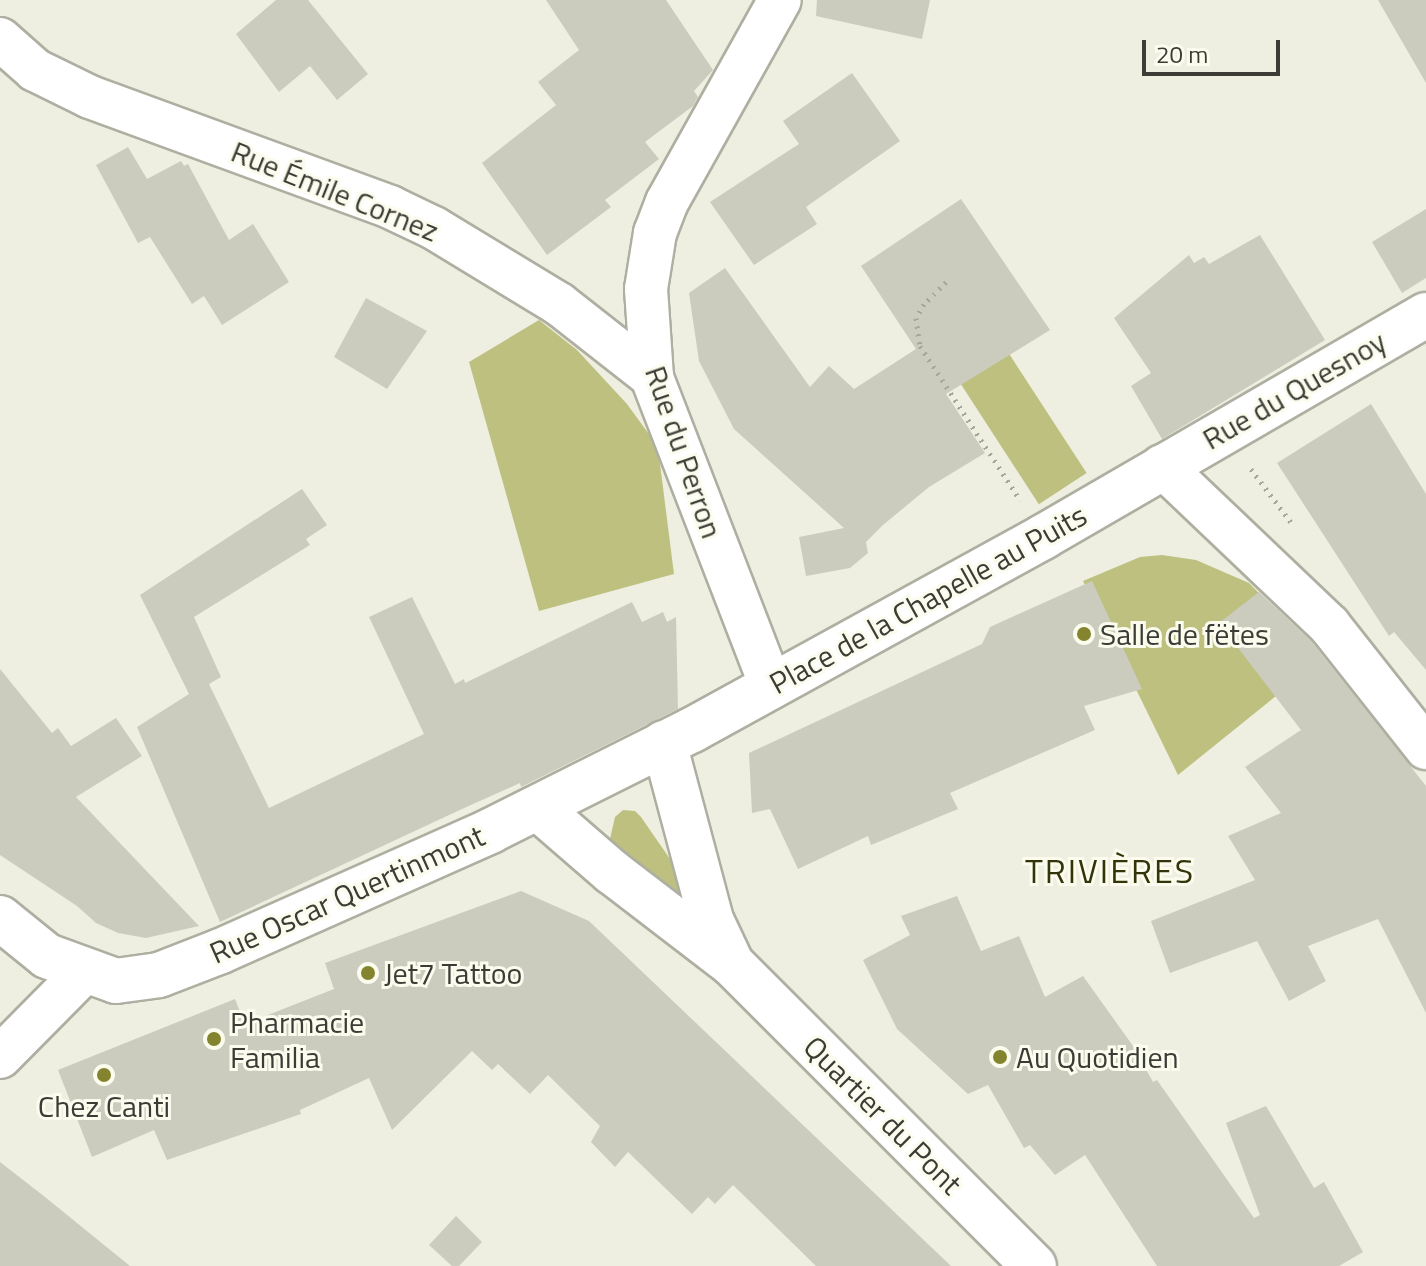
<!DOCTYPE html>
<html>
<head>
<meta charset="utf-8">
<style>
	body { margin:0 }
	#map { position:relative; width:1426px; height:1266px; overflow:hidden; background:#eeefe0; font-family:"Titillium Web",sans-serif }
	div>[style] { position:absolute }
	.green>* { inset:0; background:#bec080; transform-origin:0 0 }
	.building>* { inset:0; background:#cbccbe }
	.path>* { height:5px; margin-top:-2.5px; transform-origin:0; background:repeating-linear-gradient(90deg,#a6a79c 0 2px,transparent 0 8px) }
	.roads { filter:drop-shadow(2px 0 #aeafa1) drop-shadow(-2px 0 #aeafa1) drop-shadow(0 2px #aeafa1) drop-shadow(0 -2px #aeafa1) }
	.street>* { height:42px; margin:-21px; padding:0 21px; transform-origin:21px; border-radius:21px; background:#fff }
	.secondary>* { height:44px; margin:-22px; padding:0 22px; transform-origin:22px; border-radius:22px; background:#fff }
	.dots>* { width:22px; height:22px; translate:-50% -50%; box-sizing:border-box; border:4px solid #fbfced; border-radius:50% }
	span { translate:-50% -50%; white-space:nowrap; text-align:center; line-height:1.15; -webkit-text-stroke:6px #fbfced; paint-order:stroke }
	.street-label { font-size:30px; color:#3b3c36 }
	.poi-label { font-size:30px; color:#3b3c36 }
	.left { translate:0 -50%; text-align:left }
	.quarter-label { font-size:34px; color:#33340a; letter-spacing:2px }
	.scale { position:absolute; left:1142px; top:40px; width:138px; height:36px; box-sizing:border-box; border:4px solid #3b3c36; border-top:0; padding-left:10px; font-size:24px; line-height:28px; white-space:nowrap; color:#3b3c36; -webkit-text-stroke:6px #fbfced; paint-order:stroke }
</style>
</head>
<body>
<div id="map">
	<div class="green">
		<div style="clip-path:polygon(539px 320px,577px 350px,627px 404px,651px 437px,660px 464px,674px 574px,539px 611px,469px 362px)"></div>
		<div style="left:1006px;top:349px;width:148px;height:57px;rotate:57deg"></div>
		<div style="clip-path:polygon(1162px 555px,1196px 560px,1249px 583px,1323px 658px,1178px 775px,1083px 581px,1140px 557px)"></div>
		<div style="clip-path:polygon(623px 810px,635px 811px,641px 817px,688px 885px,686px 897px,677px 899px,610px 839px,615px 817px)"></div>
	</div>
	<div class="building">
		<div style="clip-path:polygon(276px 0,308px 0,368px 74px,337px 100px,310px 66px,279px 92px,236px 34px)"></div>
		<div style="clip-path:polygon(546px 0,666px 0,713px 70px,694px 91px,698px 97px,693px 106px,645px 142px,659px 159px,605px 200px,611px 207px,547px 255px,482px 163px,556px 105px,538px 82px,579px 50px)"></div>
		<div style="clip-path:polygon(817px 0,930px 0,922px 39px,816px 16px)"></div>
		<div style="clip-path:polygon(1378px 0,1426px 0,1426px 83px)"></div>
		<div style="clip-path:polygon(852px 73px,900px 141px,806px 207px,817px 224px,754px 265px,710px 202px,799px 144px,783px 121px)"></div>
		<div style="clip-path:polygon(128px 147px,147px 179px,181px 161px,184px 166px,188px 164px,229px 240px,253px 224px,289px 282px,222px 325px,204px 296px,192px 304px,150px 237px,138px 243px,96px 165px)"></div>
		<div style="clip-path:polygon(961px 199px,1050px 330px,946px 394px,985px 453px,929px 487px,883px 525px,866px 542px,868px 553px,850px 568px,806px 576px,799px 537px,844px 528px,734px 429px,699px 361px,689px 293px,725px 268px,810px 387px,829px 366px,854px 389px,916px 349px,861px 266px)"></div>
		<div style="clip-path:polygon(1426px 209px,1426px 278px,1402px 293px,1372px 242px)"></div>
		<div style="clip-path:polygon(1260px 235px,1325px 340px,1162px 439px,1131px 386px,1151px 373px,1114px 318px,1189px 255px,1194px 263px,1204px 257px,1209px 264px)"></div>
		<div style="clip-path:polygon(366px 298px,427px 331px,387px 389px,334px 357px)"></div>
		<div style="clip-path:polygon(1371px 404px,1426px 494px,1426px 670px,1394px 632px,1389px 636px,1277px 463px)"></div>
		<div style="clip-path:polygon(302px 489px,327px 525px,306px 539px,310px 545px,194px 617px,221px 677px,209px 684px,269px 808px,424px 734px,369px 617px,412px 597px,455px 684px,464px 679px,465px 683px,632px 602px,642px 622px,663px 612px,667px 622px,676px 617px,678px 709px,521px 787px,520px 783px,462px 809px,220px 922px,137px 727px,189px 694px,140px 595px)"></div>
		<div style="clip-path:polygon(1092px 581px,1142px 689px,1084px 706px,1095px 730px,950px 793px,958px 809px,871px 845px,868px 836px,798px 869px,770px 809px,752px 813px,749px 753px,982px 644px,990px 627px)"></div>
		<div style="clip-path:polygon(1259px 592px,1311px 641px,1426px 786px,1426px 1013px,1378px 919px,1308px 946px,1326px 981px,1289px 1001px,1257px 941px,1170px 973px,1151px 921px,1255px 880px,1228px 836px,1281px 813px,1245px 767px,1301px 730px,1219px 623px)"></div>
		<div style="clip-path:polygon(0 669px,52px 733px,58px 728px,71px 746px,116px 718px,142px 756px,76px 797px,199px 926px,146px 938px,118px 933px,96px 923px,77px 906px,0 855px)"></div>
		<div style="clip-path:polygon(521px 891px,589px 921px,951px 1266px,816px 1266px,733px 1185px,715px 1204px,708px 1197px,692px 1214px,628px 1152px,615px 1167px,591px 1142px,600px 1126px,548px 1075px,530px 1094px,498px 1064px,492px 1070px,472px 1051px,392px 1130px,369px 1078px,300px 1110px,301px 1114px,167px 1160px,154px 1130px,92px 1157px,58px 1070px,235px 999px,245px 1024px,334px 989px,325px 963px)"></div>
		<div style="clip-path:polygon(957px 896px,981px 951px,1019px 936px,1045px 997px,1083px 976px,1133px 1046px,1153px 1082px,1157px 1080px,1254px 1218px,1260px 1215px,1226px 1123px,1266px 1106px,1314px 1188px,1324px 1182px,1363px 1252px,1339px 1266px,1157px 1266px,1085px 1155px,1055px 1175px,1030px 1145px,1024px 1148px,988px 1085px,968px 1094px,897px 1029px,863px 960px,910px 935px,901px 916px)"></div>
		<div style="clip-path:polygon(0 1162px,45px 1197px,130px 1266px,0 1266px)"></div>
		<div style="clip-path:polygon(456px 1216px,482px 1242px,459px 1266px,452px 1266px,429px 1245px)"></div>
	</div>
	<div class="path">
		<div style="left:946px;top:282px;width:31px;rotate:135deg"></div>
		<div style="left:924px;top:304px;width:16px;rotate:120deg"></div>
		<div style="left:916px;top:318px;width:28px;rotate:82deg"></div>
		<div style="left:920px;top:346px;width:184px;rotate:57deg"></div>
		<div style="left:1251px;top:469px;width:70px;rotate:53.1deg"></div>
	</div>
	<div class="roads">
		<div class="street">
			<div style="left:0;top:39px;width:47px;rotate:41.5deg"></div>
			<div style="left:35px;top:70px;width:61px;rotate:26.1deg"></div>
			<div style="left:90px;top:97px;width:320px;rotate:20.1deg"></div>
			<div style="left:390px;top:207px;width:49px;rotate:25.5deg"></div>
			<div style="left:434px;top:228px;width:146px;rotate:31.3deg"></div>
			<div style="left:559px;top:304px;width:118px;rotate:38.1deg"></div>
			<div style="left:1162px;top:466px;width:231px;rotate:43.6deg"></div>
			<div style="left:1329px;top:625px;width:157px;rotate:51.7deg"></div>
			<div style="left:771px;top:686px;width:331px;rotate:-111.1deg"></div>
			<div style="left:652px;top:377px;width:88px;rotate:-93.9deg"></div>
			<div style="left:646px;top:289px;width:57px;rotate:-80.9deg"></div>
			<div style="left:655px;top:233px;width:33px;rotate:-69deg"></div>
			<div style="left:667px;top:202px;width:231px;rotate:-60.8deg"></div>
			<div style="left:0;top:1057px;width:120px;rotate:-45.3deg"></div>
		</div>
		<div class="secondary">
			<div style="left:664px;top:743px;width:183px;rotate:75.1deg"></div>
			<div style="left:711px;top:920px;width:42px;rotate:64.7deg"></div>
			<div style="left:538px;top:808px;width:98px;rotate:40.9deg"></div>
			<div style="left:612px;top:872px;width:151px;rotate:37.5deg"></div>
			<div style="left:732px;top:964px;width:427px;rotate:45deg"></div>
			<div style="left:0;top:918px;width:60px;rotate:39deg"></div>
			<div style="left:47px;top:956px;width:73px;rotate:19.9deg"></div>
			<div style="left:116px;top:981px;width:43px;rotate:-7.9deg"></div>
			<div style="left:159px;top:975px;width:66px;rotate:-21.2deg"></div>
			<div style="left:221px;top:951px;width:295px;rotate:-24deg"></div>
			<div style="left:490px;top:831px;width:226px;rotate:-26.6deg"></div>
			<div style="left:692px;top:730px;width:401px;rotate:-28.8deg"></div>
			<div style="left:1043px;top:537px;width:443px;rotate:-30.1deg"></div>
		</div>
	</div>
	<div class="dots">
		<div style="left:1084px;top:634px;background:#83842d"></div>
		<div style="left:368px;top:973px;background:#83842d"></div>
		<div style="left:214px;top:1039px;background:#83842d"></div>
		<div style="left:1000px;top:1057px;background:#83842d"></div>
		<div style="left:104px;top:1075px;background:#83842d"></div>
	</div>
	<div class="street-label">
		<span style="left:335px;top:191px;rotate:22deg">Rue Émile Cornez</span>
		<span style="left:1294px;top:390px;rotate:-30deg">Rue du Quesnoy</span>
		<span style="left:684px;top:452px;rotate:71deg">Rue du Perron</span>
		<span style="left:928px;top:599px;rotate:-29deg">Place de la Chapelle au Puits</span>
		<span style="left:347px;top:894px;rotate:-24deg">Rue Oscar Quertinmont</span>
		<span style="left:883px;top:1115px;rotate:45deg">Quartier du Pont</span>
	</div>
	<div class="poi-label">
		<span class="left" style="left:1100px;top:634px">Salle de fëtes</span>
		<span class="left" style="left:384px;top:973px">Jet7 Tattoo</span>
		<span class="left" style="left:230px;top:1039px">Pharmacie<br>Familia</span>
		<span class="left" style="left:1016px;top:1057px">Au Quotidien</span>
		<span style="left:104px;top:1106px">Chez Canti</span>
	</div>
	<div class="quarter-label">
		<span style="left:1110px;top:871px">TRIVIÈRES</span>
	</div>
	<div class="scale">20 m</div>
</div>
</body>
</html>
